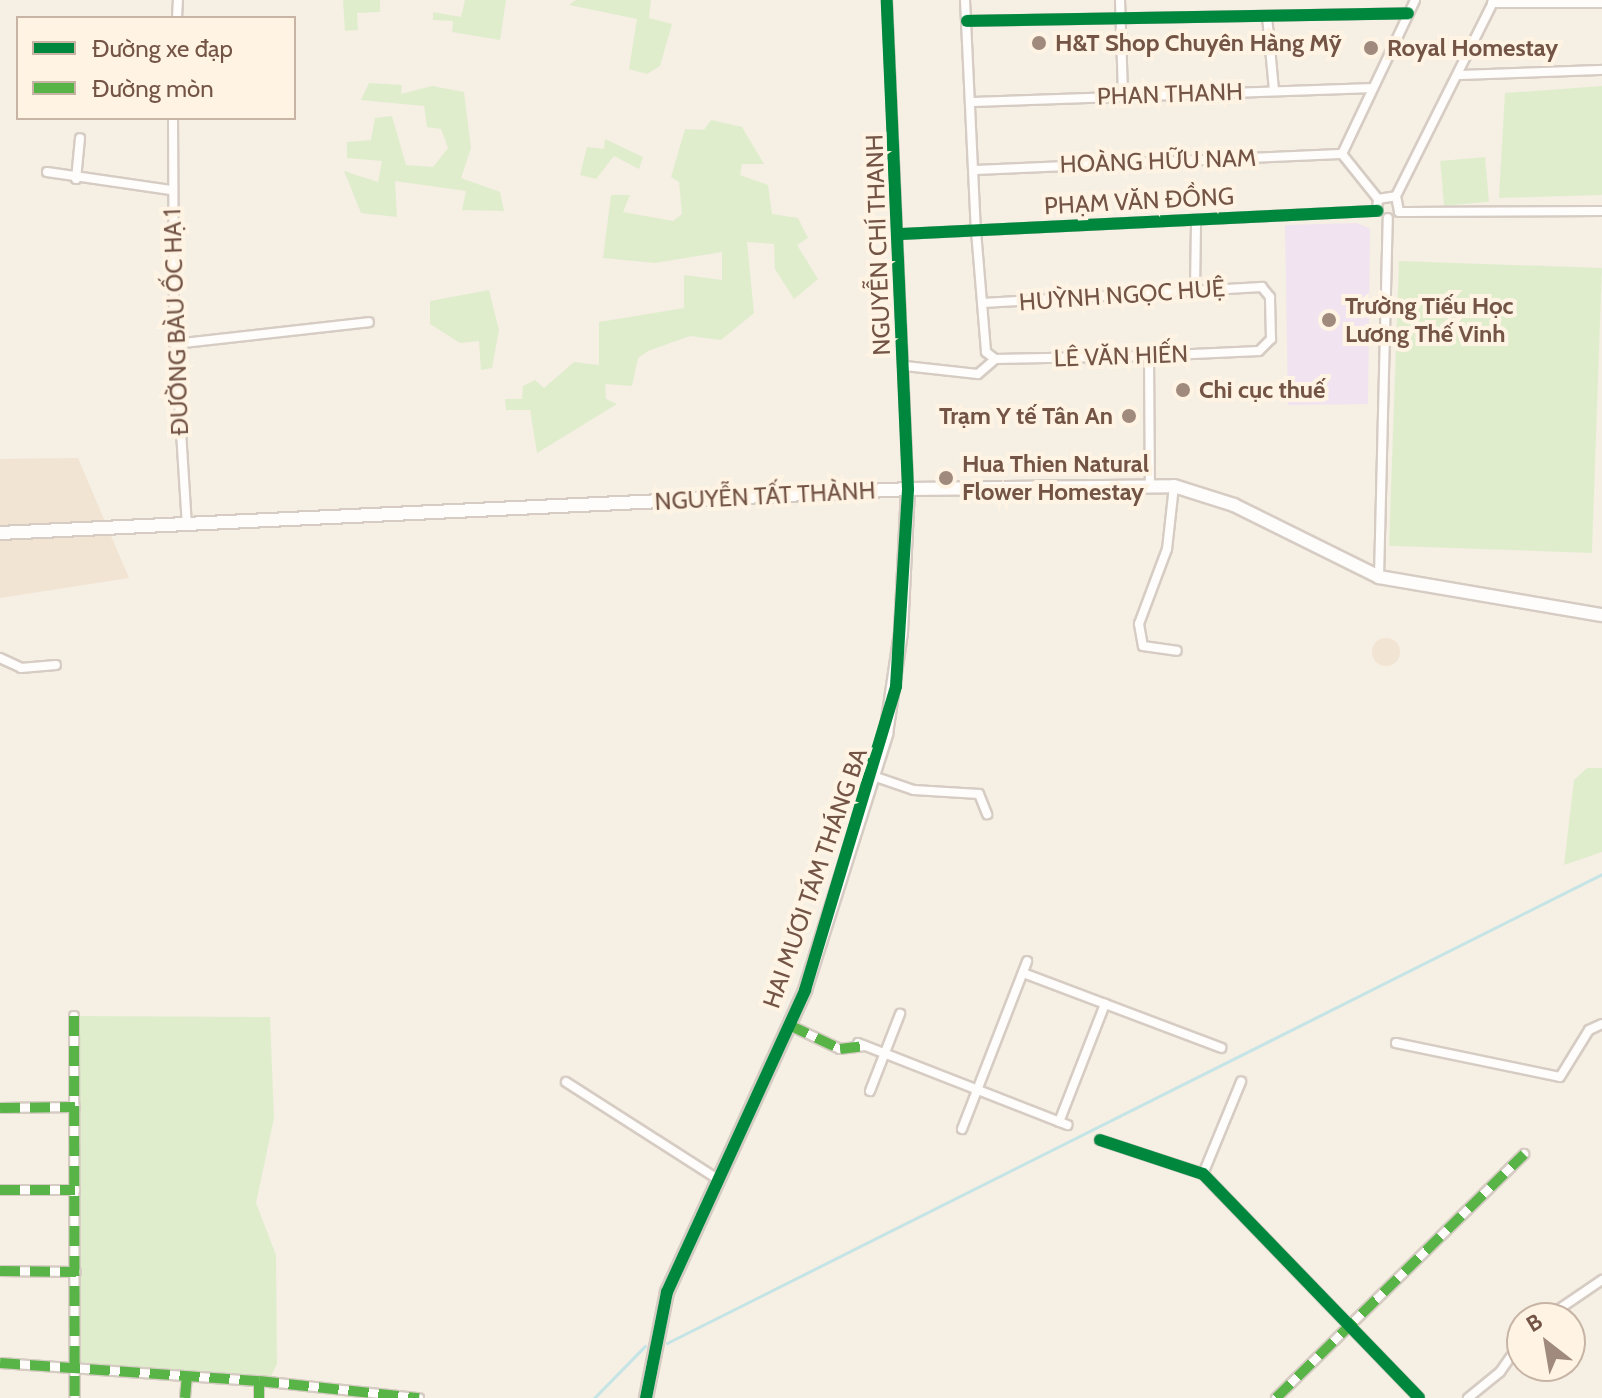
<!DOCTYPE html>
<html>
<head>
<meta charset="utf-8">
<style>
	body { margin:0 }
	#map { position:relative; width:1602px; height:1398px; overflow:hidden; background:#f5efe4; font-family:Cabin,sans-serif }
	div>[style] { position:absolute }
	.residential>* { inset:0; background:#f2e4d3 }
	.round { border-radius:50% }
	.education>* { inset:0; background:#f1e3f0 }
	.green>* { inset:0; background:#e0edcd; transform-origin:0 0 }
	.stream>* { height:3px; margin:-1.5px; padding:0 1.5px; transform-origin:1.5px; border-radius:1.5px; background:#c5e4e6 }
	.roads { filter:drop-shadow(2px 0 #d6ccc3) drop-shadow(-2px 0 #d6ccc3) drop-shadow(0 2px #d6ccc3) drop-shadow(0 -2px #d6ccc3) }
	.street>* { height:8px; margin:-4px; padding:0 4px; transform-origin:4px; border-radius:4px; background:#fefdfb }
	.secondary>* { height:12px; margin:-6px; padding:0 6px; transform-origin:6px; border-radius:6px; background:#fefdfb }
	.quiet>* { height:10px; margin-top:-5px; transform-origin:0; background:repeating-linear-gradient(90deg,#59b447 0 20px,transparent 0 30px) }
	.cycleway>* { height:12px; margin:-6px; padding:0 6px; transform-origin:6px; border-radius:6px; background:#00873e }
	.dots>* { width:22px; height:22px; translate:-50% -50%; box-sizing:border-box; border:4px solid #fff4e4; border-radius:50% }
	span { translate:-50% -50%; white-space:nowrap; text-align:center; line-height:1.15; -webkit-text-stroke:8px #fff4e4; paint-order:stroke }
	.poi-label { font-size:24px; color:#735445; font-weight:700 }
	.left { translate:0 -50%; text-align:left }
	.right { translate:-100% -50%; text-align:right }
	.street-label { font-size:24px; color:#735445 }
	.legend { position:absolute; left:16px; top:16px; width:280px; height:104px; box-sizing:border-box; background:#fff4e4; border:2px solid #c7b4a4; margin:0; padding:10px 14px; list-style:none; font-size:24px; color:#735445 }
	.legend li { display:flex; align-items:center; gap:16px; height:40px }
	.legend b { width:40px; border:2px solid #c7b4a4 }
	.north { position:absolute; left:1506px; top:1302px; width:80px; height:80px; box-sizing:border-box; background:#fff4e4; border:2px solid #c7b4a4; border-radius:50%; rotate:329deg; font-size:22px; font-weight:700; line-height:32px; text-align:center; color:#735445 }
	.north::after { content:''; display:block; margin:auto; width:28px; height:36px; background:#a08a7d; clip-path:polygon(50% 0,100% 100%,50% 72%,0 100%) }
</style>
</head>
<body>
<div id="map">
	<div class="residential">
		<div style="clip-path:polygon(78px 458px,129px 578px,0 598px,0 459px)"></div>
		<div class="round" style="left:1372px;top:638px;width:28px;height:28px"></div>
	</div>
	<div class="education">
		<div style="clip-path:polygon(1285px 225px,1357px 223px,1370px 229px,1368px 404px,1288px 405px)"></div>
	</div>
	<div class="green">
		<div style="clip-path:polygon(343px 0,380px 0,380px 12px,357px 13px,358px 30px,345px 31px)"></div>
		<div style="clip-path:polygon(465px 0,506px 0,500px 40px,452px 32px,453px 21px,433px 20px,433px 12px,461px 17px)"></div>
		<div style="clip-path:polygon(576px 0,651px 0,649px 18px,672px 24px,660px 66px,647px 74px,629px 69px,637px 19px,569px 5px)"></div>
		<div style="clip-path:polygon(369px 83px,402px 85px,401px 94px,432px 86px,464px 92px,471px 148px,461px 178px,500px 192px,504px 211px,462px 210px,466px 191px,395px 181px,397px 217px,361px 213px,344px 171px,378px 182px,382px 161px,347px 158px,347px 142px,371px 140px,375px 118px,392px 116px,406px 165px,433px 167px,448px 148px,441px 129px,427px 127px,424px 106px,361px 100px)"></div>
		<div style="clip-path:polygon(1602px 86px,1602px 195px,1499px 198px,1505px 93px)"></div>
		<div style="clip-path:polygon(711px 120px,742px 127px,764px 164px,742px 164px,740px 175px,768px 185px,772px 214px,798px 218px,808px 238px,797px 245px,818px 279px,794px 299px,775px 269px,774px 244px,747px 242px,754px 313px,721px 340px,690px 336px,648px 351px,638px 358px,632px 386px,605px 384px,606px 399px,617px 404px,537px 453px,530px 410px,506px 410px,505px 399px,522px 399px,523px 386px,535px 380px,544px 388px,574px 362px,599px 365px,599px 322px,684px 308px,684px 275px,722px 280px,722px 252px,655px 263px,603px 258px,611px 195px,630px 195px,623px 212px,673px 221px,682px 214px,679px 182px,671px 177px,685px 129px,704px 130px)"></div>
		<div style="clip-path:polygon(605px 139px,643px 157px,639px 169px,614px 156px,596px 179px,580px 175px,587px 147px,604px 149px)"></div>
		<div style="left:1485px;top:157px;width:45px;height:45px;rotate:85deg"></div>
		<div style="left:1399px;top:261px;width:203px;height:285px;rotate:2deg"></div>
		<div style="clip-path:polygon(489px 290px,499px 330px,492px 368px,481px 370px,479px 341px,460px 343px,430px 324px,430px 301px)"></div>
		<div style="clip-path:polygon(1587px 768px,1602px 768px,1602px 852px,1564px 865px,1574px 780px)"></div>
		<div style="clip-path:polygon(74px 1016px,270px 1017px,274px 1118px,256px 1203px,276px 1255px,277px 1364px,271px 1376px,259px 1381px,76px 1367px)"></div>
	</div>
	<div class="stream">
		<div style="left:667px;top:1343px;width:1046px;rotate:-26.64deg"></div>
		<div style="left:594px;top:1398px;width:73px;rotate:-45.6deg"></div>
	</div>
	<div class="roads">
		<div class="street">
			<div style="left:887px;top:0;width:489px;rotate:87.5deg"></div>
			<div style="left:965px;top:0;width:231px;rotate:87.3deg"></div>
			<div style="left:976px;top:231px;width:72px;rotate:85.2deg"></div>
			<div style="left:982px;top:303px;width:49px;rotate:85.3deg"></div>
			<div style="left:986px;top:352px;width:11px;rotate:38deg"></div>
			<div style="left:995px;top:359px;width:154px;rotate:-1.1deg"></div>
			<div style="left:1149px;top:356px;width:110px;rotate:-2.6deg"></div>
			<div style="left:1259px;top:351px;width:17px;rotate:-45deg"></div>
			<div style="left:1271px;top:339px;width:42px;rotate:-91.4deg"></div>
			<div style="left:1270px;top:297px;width:13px;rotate:-129deg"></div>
			<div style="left:1262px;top:287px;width:280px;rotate:176.7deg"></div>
			<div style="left:1120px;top:0;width:95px;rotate:88.2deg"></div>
			<div style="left:1492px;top:3px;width:110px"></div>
			<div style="left:1267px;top:16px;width:74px;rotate:84.6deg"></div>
			<div style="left:177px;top:18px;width:18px;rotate:-87deg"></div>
			<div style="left:967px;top:21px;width:441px;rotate:-1deg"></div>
			<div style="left:1458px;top:75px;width:144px;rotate:-2deg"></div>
			<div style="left:970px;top:102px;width:400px;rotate:-2deg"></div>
			<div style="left:173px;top:118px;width:202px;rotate:89.7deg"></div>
			<div style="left:174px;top:320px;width:205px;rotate:86.4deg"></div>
			<div style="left:1342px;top:154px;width:170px;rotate:-64.6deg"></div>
			<div style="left:1342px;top:154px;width:58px;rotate:51.3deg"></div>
			<div style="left:1378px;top:199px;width:12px;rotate:95deg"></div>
			<div style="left:974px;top:170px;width:368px;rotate:-2.5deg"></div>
			<div style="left:47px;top:172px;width:125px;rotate:8.3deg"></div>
			<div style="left:76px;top:179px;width:41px;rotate:-84.4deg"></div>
			<div style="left:1396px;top:196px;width:219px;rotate:-63.4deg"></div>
			<div style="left:1378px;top:199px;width:18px;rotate:-9deg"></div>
			<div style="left:1396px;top:196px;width:16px;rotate:79deg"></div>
			<div style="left:1399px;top:212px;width:203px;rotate:-0.3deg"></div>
			<div style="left:902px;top:234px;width:476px;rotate:-2.8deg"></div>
			<div style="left:1195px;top:289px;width:67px;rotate:-89.1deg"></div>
			<div style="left:174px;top:344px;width:196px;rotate:-6.4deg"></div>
			<div style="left:1149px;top:356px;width:129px;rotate:89.6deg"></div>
			<div style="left:905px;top:366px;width:73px;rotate:6.3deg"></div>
			<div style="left:978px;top:374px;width:23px;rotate:-41deg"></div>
			<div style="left:1174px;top:486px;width:63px;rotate:96.3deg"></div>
			<div style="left:1167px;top:549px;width:80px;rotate:110.5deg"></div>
			<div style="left:1139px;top:624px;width:22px;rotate:80deg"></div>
			<div style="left:1143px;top:646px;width:34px;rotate:8deg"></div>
			<div style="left:1379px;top:577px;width:359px;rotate:-88.6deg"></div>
			<div style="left:0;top:658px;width:23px;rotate:25deg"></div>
			<div style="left:21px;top:668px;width:35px;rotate:-5deg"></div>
			<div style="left:873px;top:776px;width:43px;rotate:18.9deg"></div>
			<div style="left:914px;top:790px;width:65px;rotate:3.5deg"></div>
			<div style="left:979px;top:794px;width:22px;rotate:68deg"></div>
			<div style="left:1023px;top:973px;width:212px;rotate:20.7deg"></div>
			<div style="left:74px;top:1016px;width:382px;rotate:89.9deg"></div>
			<div style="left:789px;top:1025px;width:56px;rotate:25.2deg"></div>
			<div style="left:840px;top:1049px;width:25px;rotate:-7deg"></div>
			<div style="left:858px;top:1043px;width:225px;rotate:21.4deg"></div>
			<div style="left:1396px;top:1043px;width:167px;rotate:11.7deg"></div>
			<div style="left:1560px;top:1077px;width:55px;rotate:-58.3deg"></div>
			<div style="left:1589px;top:1030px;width:14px;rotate:-25deg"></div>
			<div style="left:566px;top:1082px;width:178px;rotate:32.6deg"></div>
			<div style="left:870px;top:1091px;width:83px;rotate:-68.7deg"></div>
			<div style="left:0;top:1108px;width:75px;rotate:-0.8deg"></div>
			<div style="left:1059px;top:1122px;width:127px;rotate:-68.7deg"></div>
			<div style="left:962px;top:1129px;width:180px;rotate:-68.8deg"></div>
			<div style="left:1100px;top:1140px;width:108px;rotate:18.3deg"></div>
			<div style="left:1203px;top:1174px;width:311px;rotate:46deg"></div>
			<div style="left:1203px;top:1174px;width:100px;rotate:-67.6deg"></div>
			<div style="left:0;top:1190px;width:75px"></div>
			<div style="left:0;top:1271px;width:76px;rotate:0.8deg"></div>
			<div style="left:1546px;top:1318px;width:68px;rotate:-34.2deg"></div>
			<div style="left:0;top:1363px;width:260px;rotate:4deg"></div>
			<div style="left:259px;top:1381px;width:17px;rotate:90deg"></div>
			<div style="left:259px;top:1381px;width:161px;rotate:6.1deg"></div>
			<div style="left:185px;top:1398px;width:21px;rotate:-85deg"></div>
			<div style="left:1276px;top:1398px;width:348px;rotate:-44.5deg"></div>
			<div style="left:1468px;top:1398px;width:41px;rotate:-39.1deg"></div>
			<div style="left:1500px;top:1372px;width:39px;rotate:-55deg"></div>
		</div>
		<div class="secondary">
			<div style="left:0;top:533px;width:909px;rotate:-2.77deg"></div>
			<div style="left:908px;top:489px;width:266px;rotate:-0.6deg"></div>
			<div style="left:1174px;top:486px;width:63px;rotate:17.6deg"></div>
			<div style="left:1234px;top:505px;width:162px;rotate:26.4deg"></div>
			<div style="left:1379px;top:577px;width:226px;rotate:9.7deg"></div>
			<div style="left:646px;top:1398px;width:108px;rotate:-78.8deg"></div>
			<div style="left:667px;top:1292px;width:332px;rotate:-65.4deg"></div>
			<div style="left:805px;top:990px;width:269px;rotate:-72.4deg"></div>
			<div style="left:886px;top:734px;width:103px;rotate:-81.6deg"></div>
			<div style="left:901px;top:632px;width:143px;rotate:-87.2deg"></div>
		</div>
	</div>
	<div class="quiet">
		<div style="left:74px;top:1016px;width:382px;rotate:89.9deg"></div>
		<div style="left:789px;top:1025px;width:56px;rotate:25.2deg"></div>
		<div style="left:840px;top:1049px;width:25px;rotate:-7deg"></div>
		<div style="left:0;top:1108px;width:75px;rotate:-0.8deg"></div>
		<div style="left:0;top:1190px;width:75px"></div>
		<div style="left:0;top:1271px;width:76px;rotate:0.8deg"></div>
		<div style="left:0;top:1363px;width:260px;rotate:4deg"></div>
		<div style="left:259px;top:1381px;width:17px;rotate:90deg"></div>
		<div style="left:259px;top:1381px;width:161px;rotate:6.1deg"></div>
		<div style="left:185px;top:1398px;width:21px;rotate:-85deg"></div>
		<div style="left:1276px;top:1398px;width:348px;rotate:-44.5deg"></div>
	</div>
	<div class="cycleway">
		<div style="left:967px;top:21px;width:441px;rotate:-1deg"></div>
		<div style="left:902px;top:234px;width:476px;rotate:-2.8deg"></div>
		<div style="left:1100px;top:1140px;width:108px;rotate:18.3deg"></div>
		<div style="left:1203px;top:1174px;width:311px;rotate:46deg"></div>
		<div style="left:646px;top:1398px;width:108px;rotate:-78.8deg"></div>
		<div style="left:667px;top:1292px;width:332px;rotate:-65.4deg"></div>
		<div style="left:805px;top:990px;width:317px;rotate:-73.3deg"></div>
		<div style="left:896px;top:686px;width:197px;rotate:-86.5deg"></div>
		<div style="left:908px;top:489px;width:489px;rotate:-92.5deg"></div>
	</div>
	<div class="dots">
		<div style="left:1039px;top:43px;background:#a08a7d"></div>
		<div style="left:1371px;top:48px;background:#a08a7d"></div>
		<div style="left:1329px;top:320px;background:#a08a7d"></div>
		<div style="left:1183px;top:390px;background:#a08a7d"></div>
		<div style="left:1129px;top:416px;background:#a08a7d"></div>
		<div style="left:946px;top:478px;background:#a08a7d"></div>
	</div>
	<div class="poi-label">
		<span class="left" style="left:1055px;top:43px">H&amp;T Shop Chuyên Hàng Mỹ</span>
		<span class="left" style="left:1387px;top:48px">Royal Homestay</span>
		<span class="left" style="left:1345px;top:320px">Trường Tiếu Học<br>Lương Thế Vinh</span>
		<span class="left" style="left:1199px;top:390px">Chi cục thuế</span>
		<span class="right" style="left:1113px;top:416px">Trạm Y tế Tân An</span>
		<span class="left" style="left:962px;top:478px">Hua Thien Natural<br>Flower Homestay</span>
	</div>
	<div class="street-label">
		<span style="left:1170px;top:94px;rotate:-2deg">PHAN THANH</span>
		<span style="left:1158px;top:161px;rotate:-2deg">HOÀNG HỮU NAM</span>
		<span style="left:1139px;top:201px;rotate:-3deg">PHẠM VĂN ĐỒNG</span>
		<span style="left:878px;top:245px;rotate:-92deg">NGUYỄN CHÍ THANH</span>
		<span style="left:1122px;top:295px;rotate:-4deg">HUỲNH NGỌC HUỆ</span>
		<span style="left:176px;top:322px;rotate:-92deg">ĐƯỜNG BÀU ỐC HẠ 1</span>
		<span style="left:1121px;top:356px;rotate:-2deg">LÊ VĂN HIẾN</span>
		<span style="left:765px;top:496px;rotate:-3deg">NGUYỄN TẤT THÀNH</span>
		<span style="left:815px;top:878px;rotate:-71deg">HAI MƯƠI TÁM THÁNG BA</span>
	</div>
	<ul class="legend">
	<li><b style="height:10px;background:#00873e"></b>Đường xe đạp</li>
	<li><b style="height:10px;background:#59b447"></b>Đường mòn</li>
	</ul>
	<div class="north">B</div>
</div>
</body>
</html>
